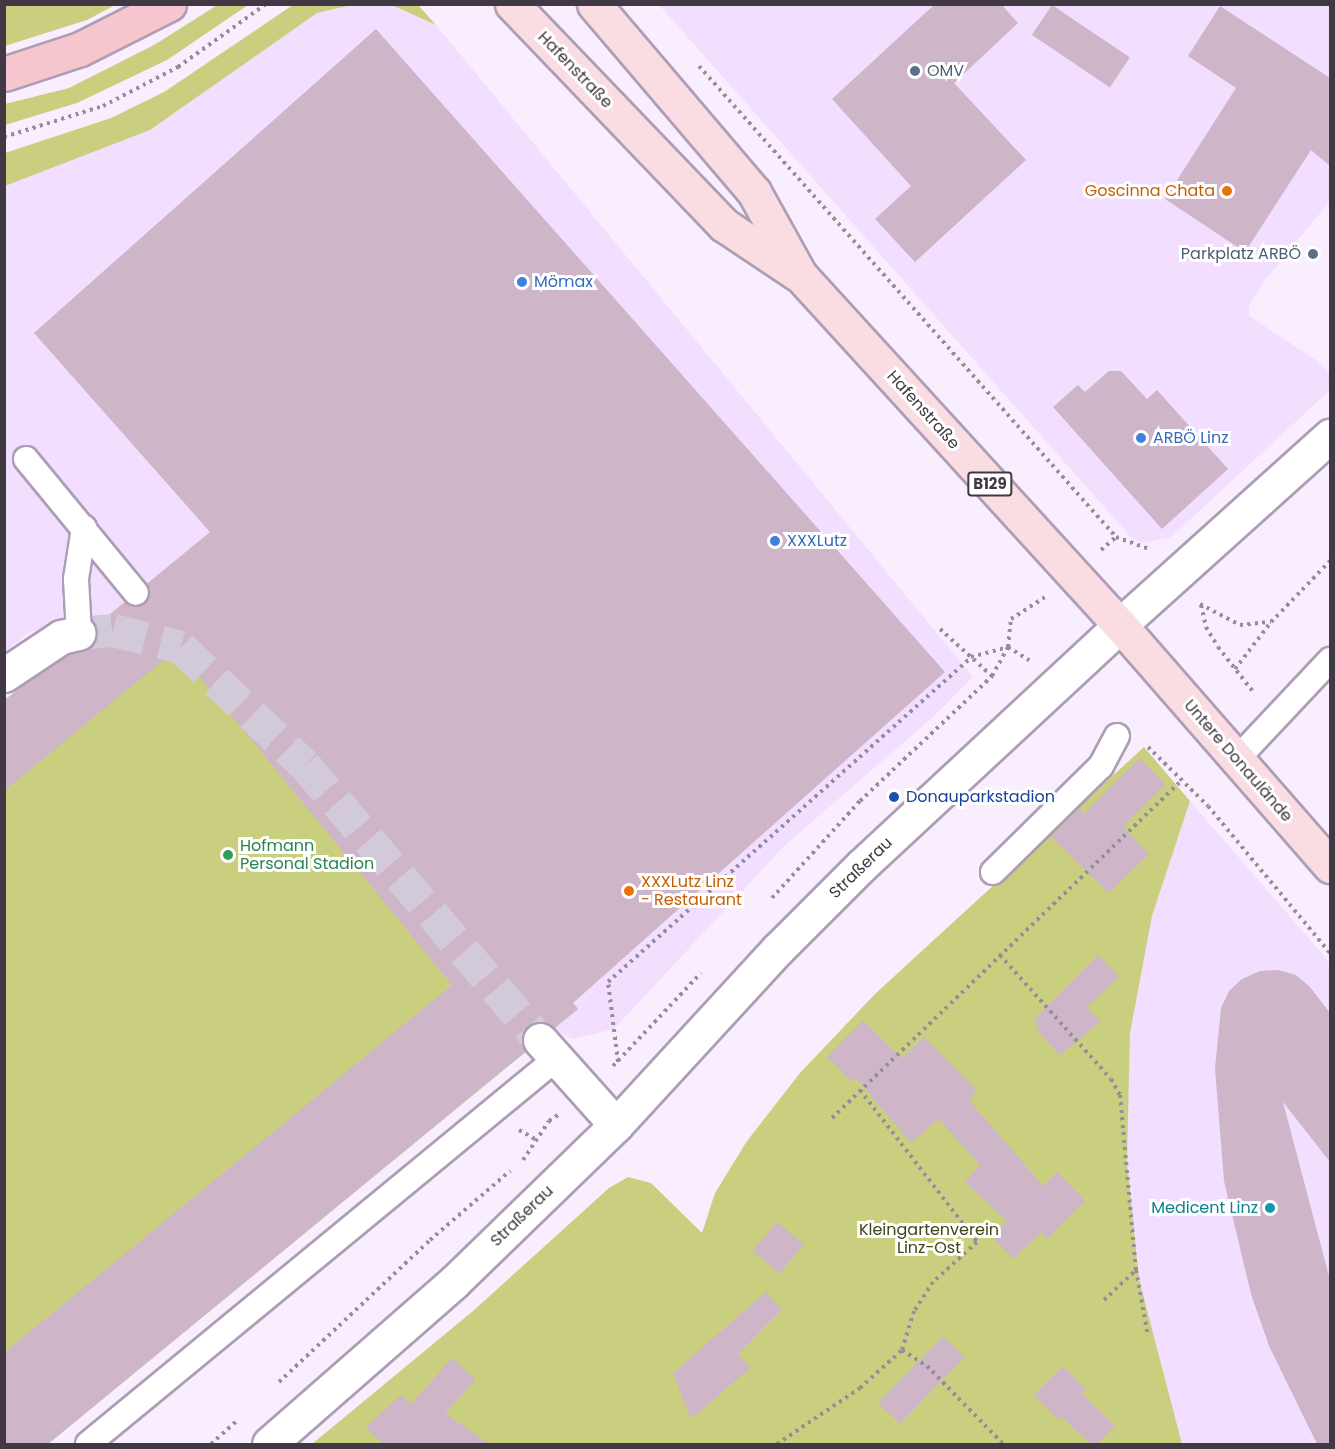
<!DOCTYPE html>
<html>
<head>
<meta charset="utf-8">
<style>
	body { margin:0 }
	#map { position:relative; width:1335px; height:1449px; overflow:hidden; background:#f8eefe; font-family:Poppins,sans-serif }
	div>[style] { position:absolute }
	.built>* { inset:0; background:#f2defe }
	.green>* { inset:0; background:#cacf7f }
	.building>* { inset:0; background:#ceb5c8; transform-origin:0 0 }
	.minor-tunnel>* { height:33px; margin-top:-16.5px; transform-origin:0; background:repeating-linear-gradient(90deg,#d3cad9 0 33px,transparent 0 49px) }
	.path>* { height:4px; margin-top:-2px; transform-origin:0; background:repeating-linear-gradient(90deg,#968d9a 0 3px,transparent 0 7.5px) }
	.roads { filter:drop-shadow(2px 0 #ad9db5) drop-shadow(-2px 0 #ad9db5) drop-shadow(0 2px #ad9db5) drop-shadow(0 -2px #ad9db5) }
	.service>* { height:24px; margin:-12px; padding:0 12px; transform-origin:12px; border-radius:12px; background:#fff }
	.minor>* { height:33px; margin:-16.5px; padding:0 16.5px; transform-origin:16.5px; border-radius:16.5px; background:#fff }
	.secondary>* { height:33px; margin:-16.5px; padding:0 16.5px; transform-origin:16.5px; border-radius:16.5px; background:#fff }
	.primary>* { height:33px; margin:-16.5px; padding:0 16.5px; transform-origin:16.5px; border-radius:16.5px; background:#fadde2 }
	.motorway>* { height:33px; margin:-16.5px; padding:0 16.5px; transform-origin:16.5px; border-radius:16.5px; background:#f6c6ce }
	.dots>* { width:16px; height:16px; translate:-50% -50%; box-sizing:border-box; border:3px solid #fff; border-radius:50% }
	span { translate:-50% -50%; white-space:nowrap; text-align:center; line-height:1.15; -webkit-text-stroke:6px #fff; paint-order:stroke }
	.shield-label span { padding:2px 4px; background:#fff; border:2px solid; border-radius:4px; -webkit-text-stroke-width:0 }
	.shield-label { font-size:15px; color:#403943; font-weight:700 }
	.street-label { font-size:16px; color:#403943 }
	.service-label { font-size:16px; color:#4e5e75 }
	.left { translate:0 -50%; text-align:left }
	.right { translate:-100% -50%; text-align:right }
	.food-label { font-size:16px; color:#c56008 }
	.shop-label { font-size:16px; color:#366cbe }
	.transit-label { font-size:16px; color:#164399 }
	.leisure-label { font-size:16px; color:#27864d }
	.culture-label { font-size:16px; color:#0d838f }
	.park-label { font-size:16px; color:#414418 }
	.frame { position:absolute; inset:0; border:6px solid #403943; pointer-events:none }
</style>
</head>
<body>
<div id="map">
	<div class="built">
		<div style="clip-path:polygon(392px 4px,436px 25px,973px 677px,933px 717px,784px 846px,614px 1029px,573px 1039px,513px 1010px,57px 658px,32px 630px,5px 652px,5px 186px,150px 130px,317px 13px,352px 5px)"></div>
		<div style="clip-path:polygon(659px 5px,1330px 5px,1330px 201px,1265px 280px,1249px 306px,1249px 316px,1316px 360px,1330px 373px,1330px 390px,1171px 537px,1143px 543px,1131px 537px)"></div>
		<div style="clip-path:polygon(1190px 801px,1330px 963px,1330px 1444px,1182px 1444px,1139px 1279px,1127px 1162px,1130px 1033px,1152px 916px)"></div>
	</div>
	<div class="green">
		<div style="clip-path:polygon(5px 4px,115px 4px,115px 5px,87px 20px,5px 46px)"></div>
		<div style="clip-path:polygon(219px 4px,248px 5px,167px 60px,77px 103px,5px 125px,5px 104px,69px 88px,154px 45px)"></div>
		<div style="clip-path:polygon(293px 5px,352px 5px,317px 13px,150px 130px,5px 186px,5px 153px,111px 118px,164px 92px)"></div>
		<div style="clip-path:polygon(392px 5px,418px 5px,436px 25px)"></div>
		<div style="clip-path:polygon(197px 543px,578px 1009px,48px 1444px,5px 1444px,5px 700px)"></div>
		<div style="clip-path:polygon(1144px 747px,1190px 801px,1152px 916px,1130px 1033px,1127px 1162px,1139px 1279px,1182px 1444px,312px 1444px,473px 1311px,609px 1188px,628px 1177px,651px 1183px,702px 1233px,715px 1193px,747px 1141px,800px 1073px,875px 994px)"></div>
	</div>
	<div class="building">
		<div style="clip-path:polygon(935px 4px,1001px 4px,1018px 23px,954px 83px,1026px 160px,915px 262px,875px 219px,911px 186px,832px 99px)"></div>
		<div style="left:1052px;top:5px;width:94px;height:36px;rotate:34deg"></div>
		<div style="clip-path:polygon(1220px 6px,1330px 78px,1330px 166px,1311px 150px,1245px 252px,1165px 199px,1236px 88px,1188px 56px)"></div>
		<div style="clip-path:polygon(376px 29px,945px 672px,573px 1003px,578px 1009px,554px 1028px,545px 1022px,528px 1026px,522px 1035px,525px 1052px,48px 1444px,4px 1444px,4px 1353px,452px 985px,177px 649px,4px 791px,4px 700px,68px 655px,91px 647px,97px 638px,96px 626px,125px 602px,138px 607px,145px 604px,150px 591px,147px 584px,210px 532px,34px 333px)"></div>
		<div style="clip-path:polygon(1109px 371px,1121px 371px,1147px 399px,1157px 390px,1228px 469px,1162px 529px,1053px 407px,1078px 385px,1085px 392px)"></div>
		<div style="clip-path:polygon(1139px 758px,1165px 784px,1123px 827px,1149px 854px,1109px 893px,1051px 837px,1079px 809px,1084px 814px)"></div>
		<div style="clip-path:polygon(1098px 955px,1119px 977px,1087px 1007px,1100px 1022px,1060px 1055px,1035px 1028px,1039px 1024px,1034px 1019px)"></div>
		<div style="clip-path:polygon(1278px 970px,1296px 975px,1310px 987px,1330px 1013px,1330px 1162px,1283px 1102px,1330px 1280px,1330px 1444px,1317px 1444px,1269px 1346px,1251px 1294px,1224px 1181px,1215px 1068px,1221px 1008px,1229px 991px,1242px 979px,1260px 971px)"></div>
		<div style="clip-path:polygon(863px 1020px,902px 1058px,924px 1037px,977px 1091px,969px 1100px,1043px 1186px,1057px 1172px,1085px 1201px,1047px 1239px,1042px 1232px,1013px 1259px,991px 1235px,1007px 1221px,965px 1182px,980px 1165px,939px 1119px,911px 1143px,856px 1078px,852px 1082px,827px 1057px)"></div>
		<div style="left:777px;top:1222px;width:35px;height:38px;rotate:40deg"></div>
		<div style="clip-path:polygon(766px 1292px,782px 1309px,738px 1354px,750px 1368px,691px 1419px,673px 1373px)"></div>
		<div style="left:943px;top:1336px;width:30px;height:93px;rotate:44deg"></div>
		<div style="clip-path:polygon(452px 1358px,476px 1380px,445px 1413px,489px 1444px,382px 1444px,366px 1427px,401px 1395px,411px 1404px)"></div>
		<div style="clip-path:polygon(1063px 1366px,1086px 1389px,1082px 1394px,1115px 1426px,1097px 1444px,1091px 1444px,1060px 1416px,1057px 1419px,1034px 1395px)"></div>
	</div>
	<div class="minor-tunnel">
		<div style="left:79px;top:633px;width:34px;rotate:-5deg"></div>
		<div style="left:113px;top:630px;width:70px;rotate:14deg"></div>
		<div style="left:181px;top:647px;width:171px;rotate:43.6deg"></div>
		<div style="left:305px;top:765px;width:362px;rotate:49.5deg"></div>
	</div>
	<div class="path">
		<div style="left:699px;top:66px;width:629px;rotate:48.48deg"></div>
		<div style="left:1116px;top:537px;width:35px;rotate:20deg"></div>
		<div style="left:4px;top:137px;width:104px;rotate:-17.4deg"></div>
		<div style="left:103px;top:106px;width:85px;rotate:-27.5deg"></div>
		<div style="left:178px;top:67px;width:108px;rotate:-35.6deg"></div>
		<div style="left:1101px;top:550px;width:20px;rotate:-41deg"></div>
		<div style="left:1200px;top:604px;width:45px;rotate:27.7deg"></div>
		<div style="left:1240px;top:625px;width:31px;rotate:-6deg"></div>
		<div style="left:1201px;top:605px;width:23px;rotate:77deg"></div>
		<div style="left:1206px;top:627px;width:23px;rotate:59deg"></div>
		<div style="left:1218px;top:647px;width:60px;rotate:51.8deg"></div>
		<div style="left:940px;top:629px;width:70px;rotate:42.1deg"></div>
		<div style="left:1235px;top:669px;width:59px;rotate:-52.5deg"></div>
		<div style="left:1271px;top:622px;width:85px;rotate:-46deg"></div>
		<div style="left:1148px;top:747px;width:84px;rotate:44.5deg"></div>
		<div style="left:1208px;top:806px;width:191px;rotate:50.3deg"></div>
		<div style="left:772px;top:898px;width:131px;rotate:-47.8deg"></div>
		<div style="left:860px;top:801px;width:182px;rotate:-43.4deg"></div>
		<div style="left:992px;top:676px;width:33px;rotate:-61deg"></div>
		<div style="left:1008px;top:647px;width:28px;rotate:-84deg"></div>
		<div style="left:1011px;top:619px;width:40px;rotate:-32.9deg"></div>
		<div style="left:1000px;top:955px;width:166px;rotate:48.2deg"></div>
		<div style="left:1111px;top:1079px;width:18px;rotate:61deg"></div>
		<div style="left:1120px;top:1095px;width:176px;rotate:84.8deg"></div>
		<div style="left:1136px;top:1270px;width:67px;rotate:79.7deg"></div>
		<div style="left:618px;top:1062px;width:81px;rotate:-97.1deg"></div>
		<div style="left:608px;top:982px;width:487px;rotate:-41.8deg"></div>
		<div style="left:971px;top:657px;width:38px;rotate:-15deg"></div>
		<div style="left:1008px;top:647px;width:25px;rotate:32deg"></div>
		<div style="left:613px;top:1066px;width:128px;rotate:-46.6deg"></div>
		<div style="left:860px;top:1090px;width:192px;rotate:52.4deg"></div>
		<div style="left:977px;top:1242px;width:59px;rotate:137.7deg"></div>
		<div style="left:933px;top:1282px;width:35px;rotate:123deg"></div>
		<div style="left:914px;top:1311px;width:41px;rotate:107.1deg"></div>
		<div style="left:832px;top:1118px;width:488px;rotate:-44deg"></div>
		<div style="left:519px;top:1130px;width:21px;rotate:29deg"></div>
		<div style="left:523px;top:1160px;width:47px;rotate:-56.3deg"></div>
		<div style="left:549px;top:1121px;width:11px;rotate:-34deg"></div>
		<div style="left:1104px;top:1300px;width:44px;rotate:-43.2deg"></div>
		<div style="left:279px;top:1382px;width:207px;rotate:-43.2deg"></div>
		<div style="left:430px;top:1240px;width:106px;rotate:-40.8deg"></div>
		<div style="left:211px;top:1444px;width:36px;rotate:-42deg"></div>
		<div style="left:777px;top:1444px;width:100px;rotate:-34deg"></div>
		<div style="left:860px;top:1388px;width:57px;rotate:-42.1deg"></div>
		<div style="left:902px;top:1350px;width:30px;rotate:33deg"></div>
		<div style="left:927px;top:1366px;width:109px;rotate:45.7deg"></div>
	</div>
	<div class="roads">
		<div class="service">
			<div style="left:26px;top:459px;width:173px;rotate:50.6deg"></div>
			<div style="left:79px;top:633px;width:54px;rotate:-93.2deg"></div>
			<div style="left:76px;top:579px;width:52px;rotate:-81.1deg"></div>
			<div style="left:1237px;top:759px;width:136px;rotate:-46.8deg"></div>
			<div style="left:993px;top:872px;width:151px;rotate:-44.5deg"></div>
			<div style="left:1101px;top:766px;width:34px;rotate:-62deg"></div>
			<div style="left:88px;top:1444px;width:607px;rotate:-39.46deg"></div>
		</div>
		<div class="minor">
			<div style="left:1120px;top:625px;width:283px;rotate:-42deg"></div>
			<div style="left:4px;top:675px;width:69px;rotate:-33.7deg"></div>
			<div style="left:61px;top:637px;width:18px;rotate:-13deg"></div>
			<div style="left:540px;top:1040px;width:114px;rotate:48.2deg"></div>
		</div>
		<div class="secondary">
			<div style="left:269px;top:1444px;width:246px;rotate:-41.2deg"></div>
			<div style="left:454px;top:1282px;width:226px;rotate:-44.1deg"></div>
			<div style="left:616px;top:1125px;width:239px;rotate:-47.4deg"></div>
			<div style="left:778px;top:949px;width:117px;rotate:-45deg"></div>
			<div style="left:861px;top:866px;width:354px;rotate:-42.9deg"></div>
		</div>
		<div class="primary">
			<div style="left:512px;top:4px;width:306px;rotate:46.2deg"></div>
			<div style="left:724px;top:225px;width:87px;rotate:33.7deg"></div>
			<div style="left:594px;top:4px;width:247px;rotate:49.6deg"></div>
			<div style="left:754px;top:192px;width:95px;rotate:61deg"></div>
			<div style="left:800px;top:275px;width:474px;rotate:47.6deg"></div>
			<div style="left:1120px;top:625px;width:320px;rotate:48.9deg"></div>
		</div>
		<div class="motorway">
			<div style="left:4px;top:74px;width:80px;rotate:-18.2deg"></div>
			<div style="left:80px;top:49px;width:100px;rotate:-26.8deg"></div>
		</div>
	</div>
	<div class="dots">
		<div style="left:915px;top:71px;background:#5c6f8a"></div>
		<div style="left:1227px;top:191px;background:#e8710a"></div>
		<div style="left:1313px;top:254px;background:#5c6f8a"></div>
		<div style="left:522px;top:282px;background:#3f7fe0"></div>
		<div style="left:1141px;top:438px;background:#3f7fe0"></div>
		<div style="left:775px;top:541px;background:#3f7fe0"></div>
		<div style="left:894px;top:797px;background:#1a4fb4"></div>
		<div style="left:228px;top:855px;background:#2e9e5b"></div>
		<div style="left:629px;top:891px;background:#e8710a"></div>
		<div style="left:1270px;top:1208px;background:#0f9aa8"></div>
	</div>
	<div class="shield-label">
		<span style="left:990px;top:484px">B129</span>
	</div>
	<div class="street-label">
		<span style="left:575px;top:70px;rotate:46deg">Hafenstraße</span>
		<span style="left:923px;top:410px;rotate:48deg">Hafenstraße</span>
		<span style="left:1238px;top:761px;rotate:49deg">Untere Donaulände</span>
		<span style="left:861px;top:868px;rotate:-44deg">Straßerau</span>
		<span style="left:522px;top:1216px;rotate:-44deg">Straßerau</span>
	</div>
	<div class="service-label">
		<span class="left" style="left:927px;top:71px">OMV</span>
		<span class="right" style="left:1301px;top:254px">Parkplatz ARBÖ</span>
	</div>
	<div class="food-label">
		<span class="right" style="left:1215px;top:191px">Goscinna Chata</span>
		<span class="left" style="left:641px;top:891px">XXXLutz Linz<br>- Restaurant</span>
	</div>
	<div class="shop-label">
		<span class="left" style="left:534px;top:282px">Mömax</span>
		<span class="left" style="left:1153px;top:438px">ARBÖ Linz</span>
		<span class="left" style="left:787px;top:541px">XXXLutz</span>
	</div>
	<div class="transit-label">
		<span class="left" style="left:906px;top:797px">Donauparkstadion</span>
	</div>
	<div class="leisure-label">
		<span class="left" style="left:240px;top:855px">Hofmann<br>Personal Stadion</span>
	</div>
	<div class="culture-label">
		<span class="right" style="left:1258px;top:1208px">Medicent Linz</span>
	</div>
	<div class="park-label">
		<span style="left:929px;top:1239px">Kleingartenverein<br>Linz-Ost</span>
	</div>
	<div class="frame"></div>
</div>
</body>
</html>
